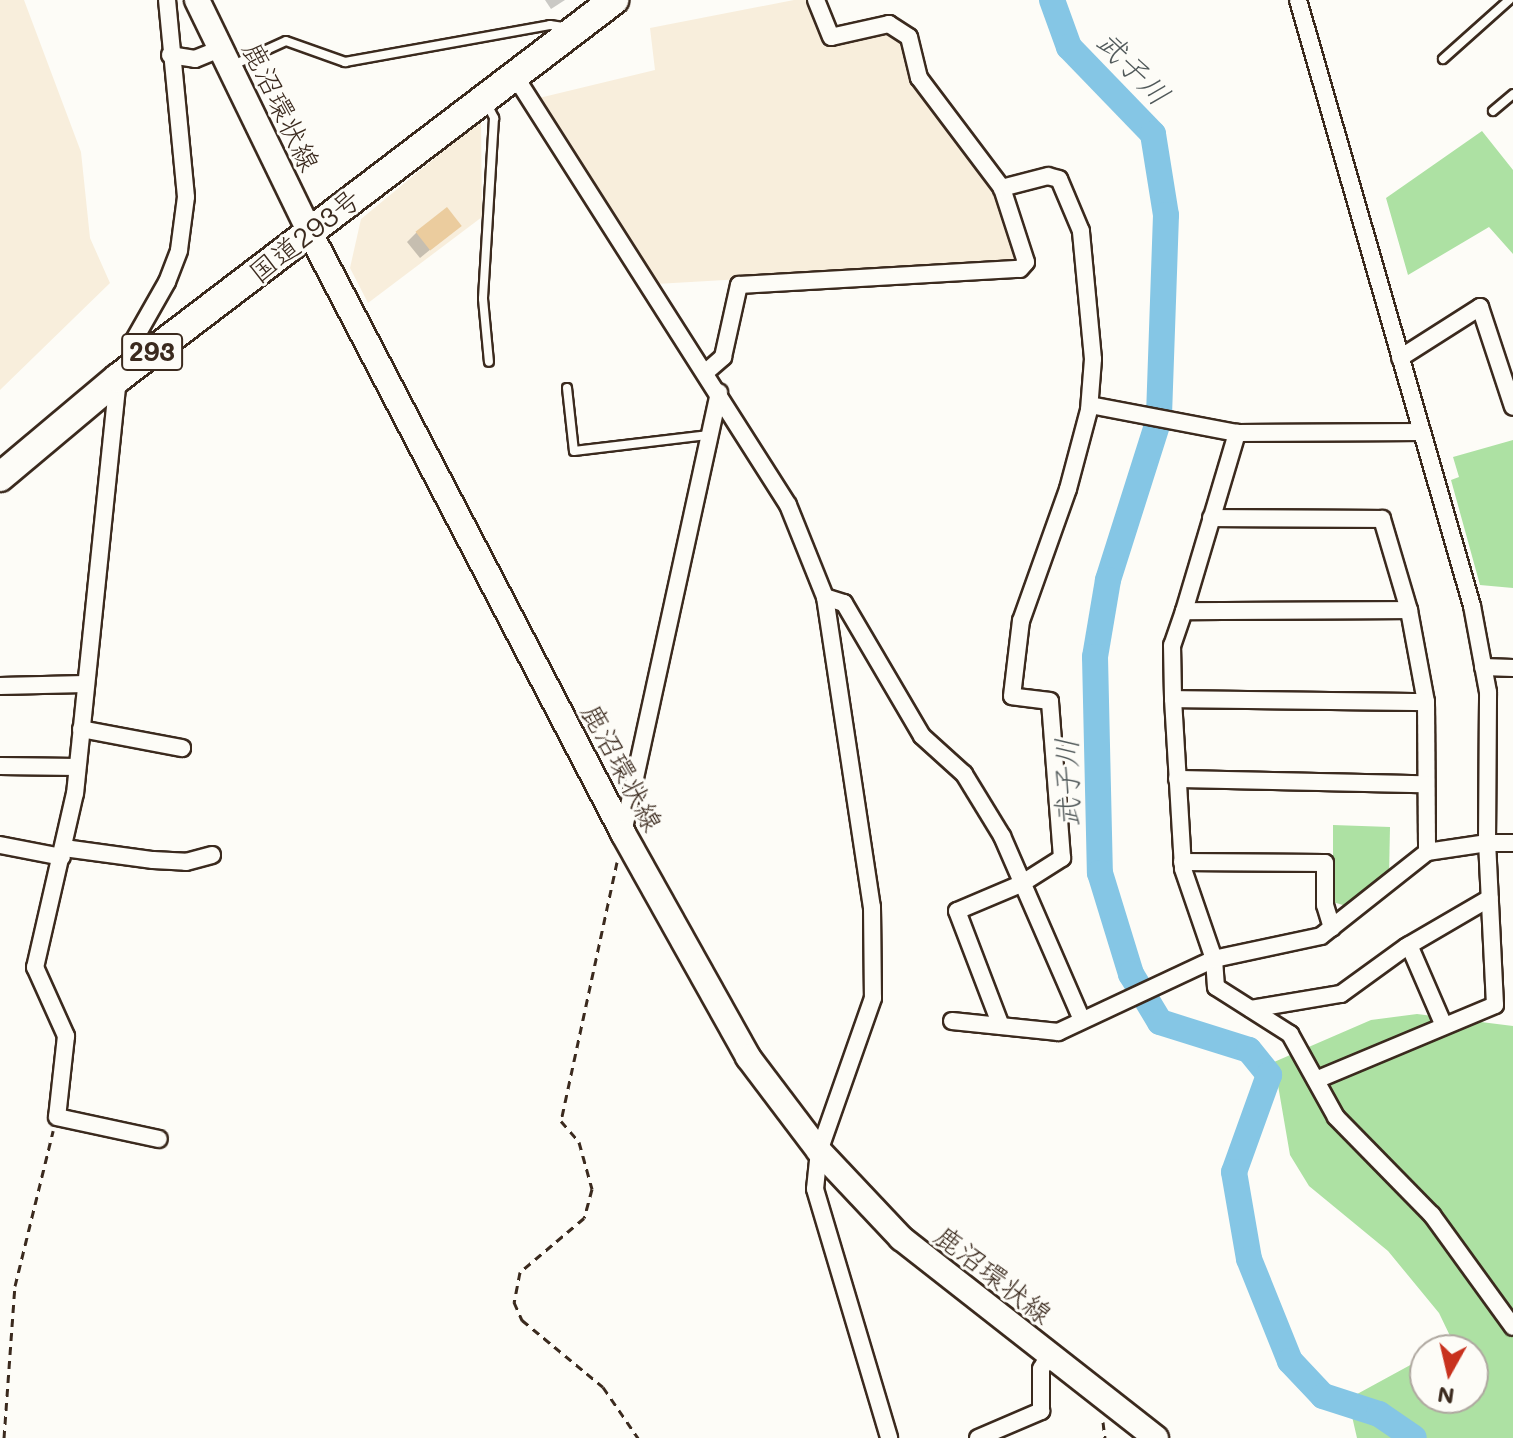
<!DOCTYPE html>
<html>
<head>
<meta charset="utf-8">
<style>
	body { margin:0 }
	#map { position:relative; width:1513px; height:1438px; overflow:hidden; background:#fdfcf7; font-family:Mali,"Klee One",sans-serif }
	div>[style] { position:absolute }
	.built>* { inset:0; background:#f8eedc }
	.green>* { inset:0; background:#ade1a3 }
	.shadow>* { inset:0; background:#0003 }
	.river>* { height:26px; margin:-13px; padding:0 13px; transform-origin:13px; border-radius:13px; background:#85c6e5 }
	.building>* { inset:0; background:#ebcc9e; transform-origin:0 0 }
	.path>* { height:3px; margin-top:-1.5px; transform-origin:0; background:repeating-linear-gradient(90deg,#3b2a1e 0 8px,transparent 0 14px) }
	.roads { filter:drop-shadow(2px 0 #3b2a1e) drop-shadow(-2px 0 #3b2a1e) drop-shadow(0 2px #3b2a1e) drop-shadow(0 -2px #3b2a1e) }
	.service>* { height:8px; margin:-4px; padding:0 4px; transform-origin:4px; border-radius:4px; background:#fdfcf7 }
	.minor>* { height:16px; margin:-8px; padding:0 8px; transform-origin:8px; border-radius:8px; background:#fdfcf7 }
	.secondary>* { height:24px; margin:-12px; padding:0 12px; transform-origin:12px; border-radius:12px; background:#fdfcf7 }
	.trunk>* { height:28px; margin:-14px; padding:0 14px; transform-origin:14px; border-radius:14px; background:#fdfcf7 }
	span { translate:-50% -50%; white-space:nowrap; text-align:center; line-height:1.15; -webkit-text-stroke:6px #fdfcf7; paint-order:stroke }
	.shield-label span { padding:2px 6px; background:#fdfcf7; border:2px solid; border-radius:6px; -webkit-text-stroke-width:0 }
	.shield-label { font-size:26px; color:#3b2a1e; font-weight:700 }
	.street-label { font-size:28px; color:#3b2a1e }
	.water-label { font-size:30px; color:#51595a; font-style:italic }
	.north { position:absolute; left:1409px; top:1334px; width:80px; height:80px; box-sizing:border-box; background:#fdfcf7; border:2px solid #afa8a0; border-radius:50%; rotate:188deg; font-size:22px; font-weight:700; line-height:32px; text-align:center; color:#3b2a1e }
	.north::after { content:''; display:block; margin:auto; width:28px; height:36px; background:#c8321e; clip-path:polygon(50% 0,100% 100%,50% 72%,0 100%) }
</style>
</head>
<body>
<div id="map">
	<div class="built">
		<div style="clip-path:polygon(0 0,24px 0,81px 152px,90px 238px,110px 283px,0 390px)"></div>
		<div style="clip-path:polygon(794px 0,808px 0,823px 46px,888px 31px,900px 40px,915px 86px,995px 193px,1016px 263px,656px 284px,539px 98px,655px 70px,650px 28px)"></div>
		<div style="clip-path:polygon(481px 120px,482px 217px,368px 303px,350px 268px,361px 219px)"></div>
	</div>
	<div class="green">
		<div style="clip-path:polygon(1482px 131px,1513px 170px,1513px 254px,1489px 227px,1408px 275px,1386px 198px)"></div>
		<div style="clip-path:polygon(1513px 440px,1513px 588px,1480px 585px,1451px 480px,1459px 477px,1453px 457px)"></div>
		<div style="clip-path:polygon(1333px 825px,1390px 827px,1389px 876px,1346px 906px,1333px 902px)"></div>
		<div style="clip-path:polygon(1417px 1014px,1513px 1026px,1513px 1438px,1357px 1438px,1348px 1399px,1425px 1357px,1425px 1398px,1473px 1398px,1473px 1350px,1436px 1350px,1452px 1340px,1439px 1313px,1388px 1251px,1309px 1186px,1290px 1155px,1274px 1062px,1371px 1020px)"></div>
	</div>
	<div class="shadow">
		<div style="clip-path:polygon(545px 0,565px 0,551px 9px)"></div>
		<div style="clip-path:polygon(459px 226px,420px 258px,407px 242px,417px 232px)"></div>
	</div>
	<div class="river">
		<div style="left:1052px;top:0;width:50px;rotate:70.1deg"></div>
		<div style="left:1069px;top:47px;width:121px;rotate:46deg"></div>
		<div style="left:1153px;top:134px;width:82px;rotate:80.9deg"></div>
		<div style="left:1166px;top:215px;width:204px;rotate:92deg"></div>
		<div style="left:1159px;top:419px;width:169px;rotate:107.6deg"></div>
		<div style="left:1108px;top:580px;width:78px;rotate:99.6deg"></div>
		<div style="left:1095px;top:657px;width:216px;rotate:88.7deg"></div>
		<div style="left:1100px;top:873px;width:106px;rotate:72.9deg"></div>
		<div style="left:1131px;top:974px;width:56px;rotate:58.9deg"></div>
		<div style="left:1160px;top:1022px;width:93px;rotate:17.5deg"></div>
		<div style="left:1249px;top:1050px;width:32px;rotate:51deg"></div>
		<div style="left:1269px;top:1075px;width:103px;rotate:109.8deg"></div>
		<div style="left:1234px;top:1172px;width:88px;rotate:80.2deg"></div>
		<div style="left:1249px;top:1259px;width:110px;rotate:68.1deg"></div>
		<div style="left:1290px;top:1361px;width:48px;rotate:46.7deg"></div>
		<div style="left:1323px;top:1396px;width:59px;rotate:17.8deg"></div>
		<div style="left:1379px;top:1414px;width:42px;rotate:34.4deg"></div>
	</div>
	<div class="building">
		<div style="left:447px;top:207px;width:24px;height:40px;rotate:52deg"></div>
	</div>
	<div class="path">
		<div style="left:617px;top:862px;width:265px;rotate:102.2deg"></div>
		<div style="left:561px;top:1121px;width:28px;rotate:49deg"></div>
		<div style="left:579px;top:1142px;width:49px;rotate:74.5deg"></div>
		<div style="left:592px;top:1189px;width:30px;rotate:105deg"></div>
		<div style="left:584px;top:1218px;width:84px;rotate:139.8deg"></div>
		<div style="left:520px;top:1272px;width:31px;rotate:101deg"></div>
		<div style="left:514px;top:1302px;width:20px;rotate:66deg"></div>
		<div style="left:522px;top:1320px;width:105px;rotate:39.6deg"></div>
		<div style="left:603px;top:1387px;width:62px;rotate:55.5deg"></div>
		<div style="left:1103px;top:1422px;width:16px;rotate:83deg"></div>
		<div style="left:4px;top:1438px;width:152px;rotate:-85.9deg"></div>
		<div style="left:15px;top:1286px;width:160px;rotate:-76.2deg"></div>
	</div>
	<div class="roads">
		<div class="service">
			<div style="left:1443px;top:59px;width:89px;rotate:-41.8deg"></div>
			<div style="left:231px;top:66px;width:60px;rotate:-24.4deg"></div>
			<div style="left:286px;top:41px;width:63px;rotate:19.6deg"></div>
			<div style="left:345px;top:62px;width:208px;rotate:-10.2deg"></div>
			<div style="left:550px;top:25px;width:15px;rotate:8deg"></div>
			<div style="left:487px;top:104px;width:16px;rotate:63deg"></div>
			<div style="left:494px;top:118px;width:181px;rotate:93.5deg"></div>
			<div style="left:483px;top:299px;width:63px;rotate:84.6deg"></div>
			<div style="left:1493px;top:111px;width:26px;rotate:-40deg"></div>
			<div style="left:567px;top:388px;width:63px;rotate:83.7deg"></div>
			<div style="left:574px;top:451px;width:136px;rotate:-6.8deg"></div>
		</div>
		<div class="minor">
			<div style="left:170px;top:55px;width:25px;rotate:9deg"></div>
			<div style="left:195px;top:59px;width:27px;rotate:-22deg"></div>
			<div style="left:513px;top:73px;width:512px;rotate:57.52deg"></div>
			<div style="left:788px;top:505px;width:99px;rotate:68.1deg"></div>
			<div style="left:825px;top:597px;width:314px;rotate:81.4deg"></div>
			<div style="left:872px;top:907px;width:91px;rotate:89.4deg"></div>
			<div style="left:873px;top:998px;width:162px;rotate:109.4deg"></div>
			<div style="left:819px;top:1151px;width:38px;rotate:96deg"></div>
			<div style="left:815px;top:1189px;width:260px;rotate:73.4deg"></div>
			<div style="left:1400px;top:358px;width:95px;rotate:-32.5deg"></div>
			<div style="left:1480px;top:307px;width:105px;rotate:71.7deg"></div>
			<div style="left:138px;top:363px;width:23px;rotate:-100deg"></div>
			<div style="left:134px;top:340px;width:67px;rotate:-60.4deg"></div>
			<div style="left:167px;top:282px;width:34px;rotate:-69deg"></div>
			<div style="left:179px;top:250px;width:53px;rotate:-82.5deg"></div>
			<div style="left:186px;top:197px;width:198px;rotate:-95.5deg"></div>
			<div style="left:706px;top:372px;width:23px;rotate:-41deg"></div>
			<div style="left:723px;top:357px;width:74px;rotate:-77.5deg"></div>
			<div style="left:739px;top:285px;width:281px;rotate:-3.3deg"></div>
			<div style="left:1020px;top:269px;width:9px;rotate:-49deg"></div>
			<div style="left:1026px;top:262px;width:78px;rotate:-108deg"></div>
			<div style="left:1002px;top:188px;width:138px;rotate:-127deg"></div>
			<div style="left:919px;top:78px;width:42px;rotate:-103.7deg"></div>
			<div style="left:909px;top:37px;width:24px;rotate:-147deg"></div>
			<div style="left:889px;top:24px;width:59px;rotate:167.4deg"></div>
			<div style="left:831px;top:37px;width:40px;rotate:-112deg"></div>
			<div style="left:118px;top:378px;width:417px;rotate:95.9deg"></div>
			<div style="left:75px;top:793px;width:179px;rotate:102.9deg"></div>
			<div style="left:35px;top:967px;width:76px;rotate:65.8deg"></div>
			<div style="left:66px;top:1036px;width:81px;rotate:96.3deg"></div>
			<div style="left:57px;top:1117px;width:104px;rotate:12.2deg"></div>
			<div style="left:1090px;top:405px;width:150px;rotate:10.8deg"></div>
			<div style="left:1237px;top:433px;width:185px;rotate:-0.3deg"></div>
			<div style="left:1211px;top:518px;width:171px;rotate:0.3deg"></div>
			<div style="left:1382px;top:519px;width:95px;rotate:73.5deg"></div>
			<div style="left:825px;top:597px;width:20px;rotate:18deg"></div>
			<div style="left:844px;top:603px;width:154px;rotate:59.6deg"></div>
			<div style="left:922px;top:736px;width:57px;rotate:42.1deg"></div>
			<div style="left:964px;top:774px;width:73px;rotate:58.5deg"></div>
			<div style="left:1002px;top:836px;width:198px;rotate:66.5deg"></div>
			<div style="left:1184px;top:611px;width:36px;rotate:109deg"></div>
			<div style="left:1172px;top:645px;width:54px;rotate:88.9deg"></div>
			<div style="left:1173px;top:699px;width:253px;rotate:0.7deg"></div>
			<div style="left:1426px;top:702px;width:94px;rotate:-100.5deg"></div>
			<div style="left:1409px;top:610px;width:225px;rotate:179.7deg"></div>
			<div style="left:1184px;top:611px;width:186px;rotate:-73.4deg"></div>
			<div style="left:1483px;top:667px;width:30px;rotate:2deg"></div>
			<div style="left:0;top:686px;width:85px;rotate:-1.3deg"></div>
			<div style="left:1173px;top:699px;width:170px;rotate:86.6deg"></div>
			<div style="left:1183px;top:869px;width:95px;rotate:71deg"></div>
			<div style="left:1214px;top:959px;width:28px;rotate:86deg"></div>
			<div style="left:1216px;top:987px;width:88px;rotate:32.4deg"></div>
			<div style="left:1290px;top:1034px;width:95px;rotate:61deg"></div>
			<div style="left:1336px;top:1117px;width:137px;rotate:45.6deg"></div>
			<div style="left:1432px;top:1215px;width:138px;rotate:54.1deg"></div>
			<div style="left:1426px;top:702px;width:150px;rotate:89.6deg"></div>
			<div style="left:81px;top:729px;width:103px;rotate:10.7deg"></div>
			<div style="left:0;top:766px;width:77px;rotate:0.7deg"></div>
			<div style="left:1177px;top:779px;width:249px;rotate:1.2deg"></div>
			<div style="left:623px;top:833px;width:451px;rotate:-77.7deg"></div>
			<div style="left:0;top:845px;width:63px;rotate:11deg"></div>
			<div style="left:64px;top:848px;width:90px;rotate:7.7deg"></div>
			<div style="left:153px;top:860px;width:33px;rotate:3deg"></div>
			<div style="left:186px;top:862px;width:27px;rotate:-15deg"></div>
			<div style="left:1182px;top:862px;width:143px;rotate:0.4deg"></div>
			<div style="left:1325px;top:863px;width:42px;rotate:90deg"></div>
			<div style="left:1325px;top:905px;width:24px;rotate:73deg"></div>
			<div style="left:1409px;top:945px;width:88px;rotate:66.6deg"></div>
			<div style="left:1251px;top:1009px;width:91px;rotate:-9.5deg"></div>
			<div style="left:1341px;top:994px;width:80px;rotate:-35.9deg"></div>
			<div style="left:1406px;top:947px;width:97px;rotate:-30.3deg"></div>
			<div style="left:952px;top:1021px;width:107px;rotate:5.9deg"></div>
			<div style="left:1058px;top:1032px;width:172px;rotate:-25.1deg"></div>
			<div style="left:1214px;top:959px;width:109px;rotate:-12.1deg"></div>
			<div style="left:1321px;top:936px;width:135px;rotate:-38.4deg"></div>
			<div style="left:1427px;top:852px;width:61px;rotate:-8.5deg"></div>
			<div style="left:1487px;top:843px;width:151px;rotate:-89.6deg"></div>
			<div style="left:1488px;top:692px;width:87px;rotate:-100.5deg"></div>
			<div style="left:1472px;top:606px;width:630px;rotate:-106.02deg"></div>
			<div style="left:1001px;top:1026px;width:123px;rotate:-110.9deg"></div>
			<div style="left:957px;top:911px;width:69px;rotate:-22.9deg"></div>
			<div style="left:1021px;top:884px;width:49px;rotate:-32.4deg"></div>
			<div style="left:1062px;top:858px;width:157px;rotate:-94.4deg"></div>
			<div style="left:1050px;top:701px;width:38px;rotate:-173deg"></div>
			<div style="left:1012px;top:696px;width:76px;rotate:-83.2deg"></div>
			<div style="left:1021px;top:621px;width:140px;rotate:-70.4deg"></div>
			<div style="left:1068px;top:489px;width:82px;rotate:-75.1deg"></div>
			<div style="left:1089px;top:410px;width:51px;rotate:-85.5deg"></div>
			<div style="left:1093px;top:359px;width:129px;rotate:-95.4deg"></div>
			<div style="left:1081px;top:231px;width:56px;rotate:-112.9deg"></div>
			<div style="left:1059px;top:179px;width:11px;rotate:-165deg"></div>
			<div style="left:1048px;top:176px;width:48px;rotate:165.4deg"></div>
			<div style="left:1316px;top:1080px;width:194px;rotate:-22.7deg"></div>
			<div style="left:1495px;top:1005px;width:162px;rotate:-92.8deg"></div>
			<div style="left:1487px;top:843px;width:26px"></div>
			<div style="left:978px;top:1438px;width:69px;rotate:-23.2deg"></div>
			<div style="left:1041px;top:1411px;width:42px;rotate:-90deg"></div>
			<div style="left:1041px;top:1369px;width:16px;rotate:-60deg"></div>
		</div>
		<div class="secondary">
			<div style="left:197px;top:0;width:259px;rotate:64.1deg"></div>
			<div style="left:310px;top:233px;width:677px;rotate:62.45deg"></div>
			<div style="left:623px;top:833px;width:257px;rotate:60.8deg"></div>
			<div style="left:748px;top:1057px;width:118px;rotate:52.9deg"></div>
			<div style="left:819px;top:1151px;width:120px;rotate:46.7deg"></div>
			<div style="left:901px;top:1238px;width:324px;rotate:38.1deg"></div>
		</div>
		<div class="trunk">
			<div style="left:0;top:477px;width:154px;rotate:-40deg"></div>
			<div style="left:118px;top:378px;width:624px;rotate:-37.31deg"></div>
		</div>
	</div>
	<div class="shield-label">
		<span style="left:152px;top:352px">293</span>
	</div>
	<div class="street-label">
		<span style="left:282px;top:106px;rotate:64deg">鹿沼環状線</span>
		<span style="left:304px;top:235px;rotate:-38deg">国道293号</span>
		<span style="left:623px;top:767px;rotate:62deg">鹿沼環状線</span>
		<span style="left:994px;top:1274px;rotate:38deg">鹿沼環状線</span>
	</div>
	<div class="water-label">
		<span style="left:1134px;top:67px;rotate:46deg">武子川</span>
		<span style="left:1066px;top:783px;rotate:-91deg">武子川</span>
	</div>
	<div class="north">N</div>
</div>
</body>
</html>
